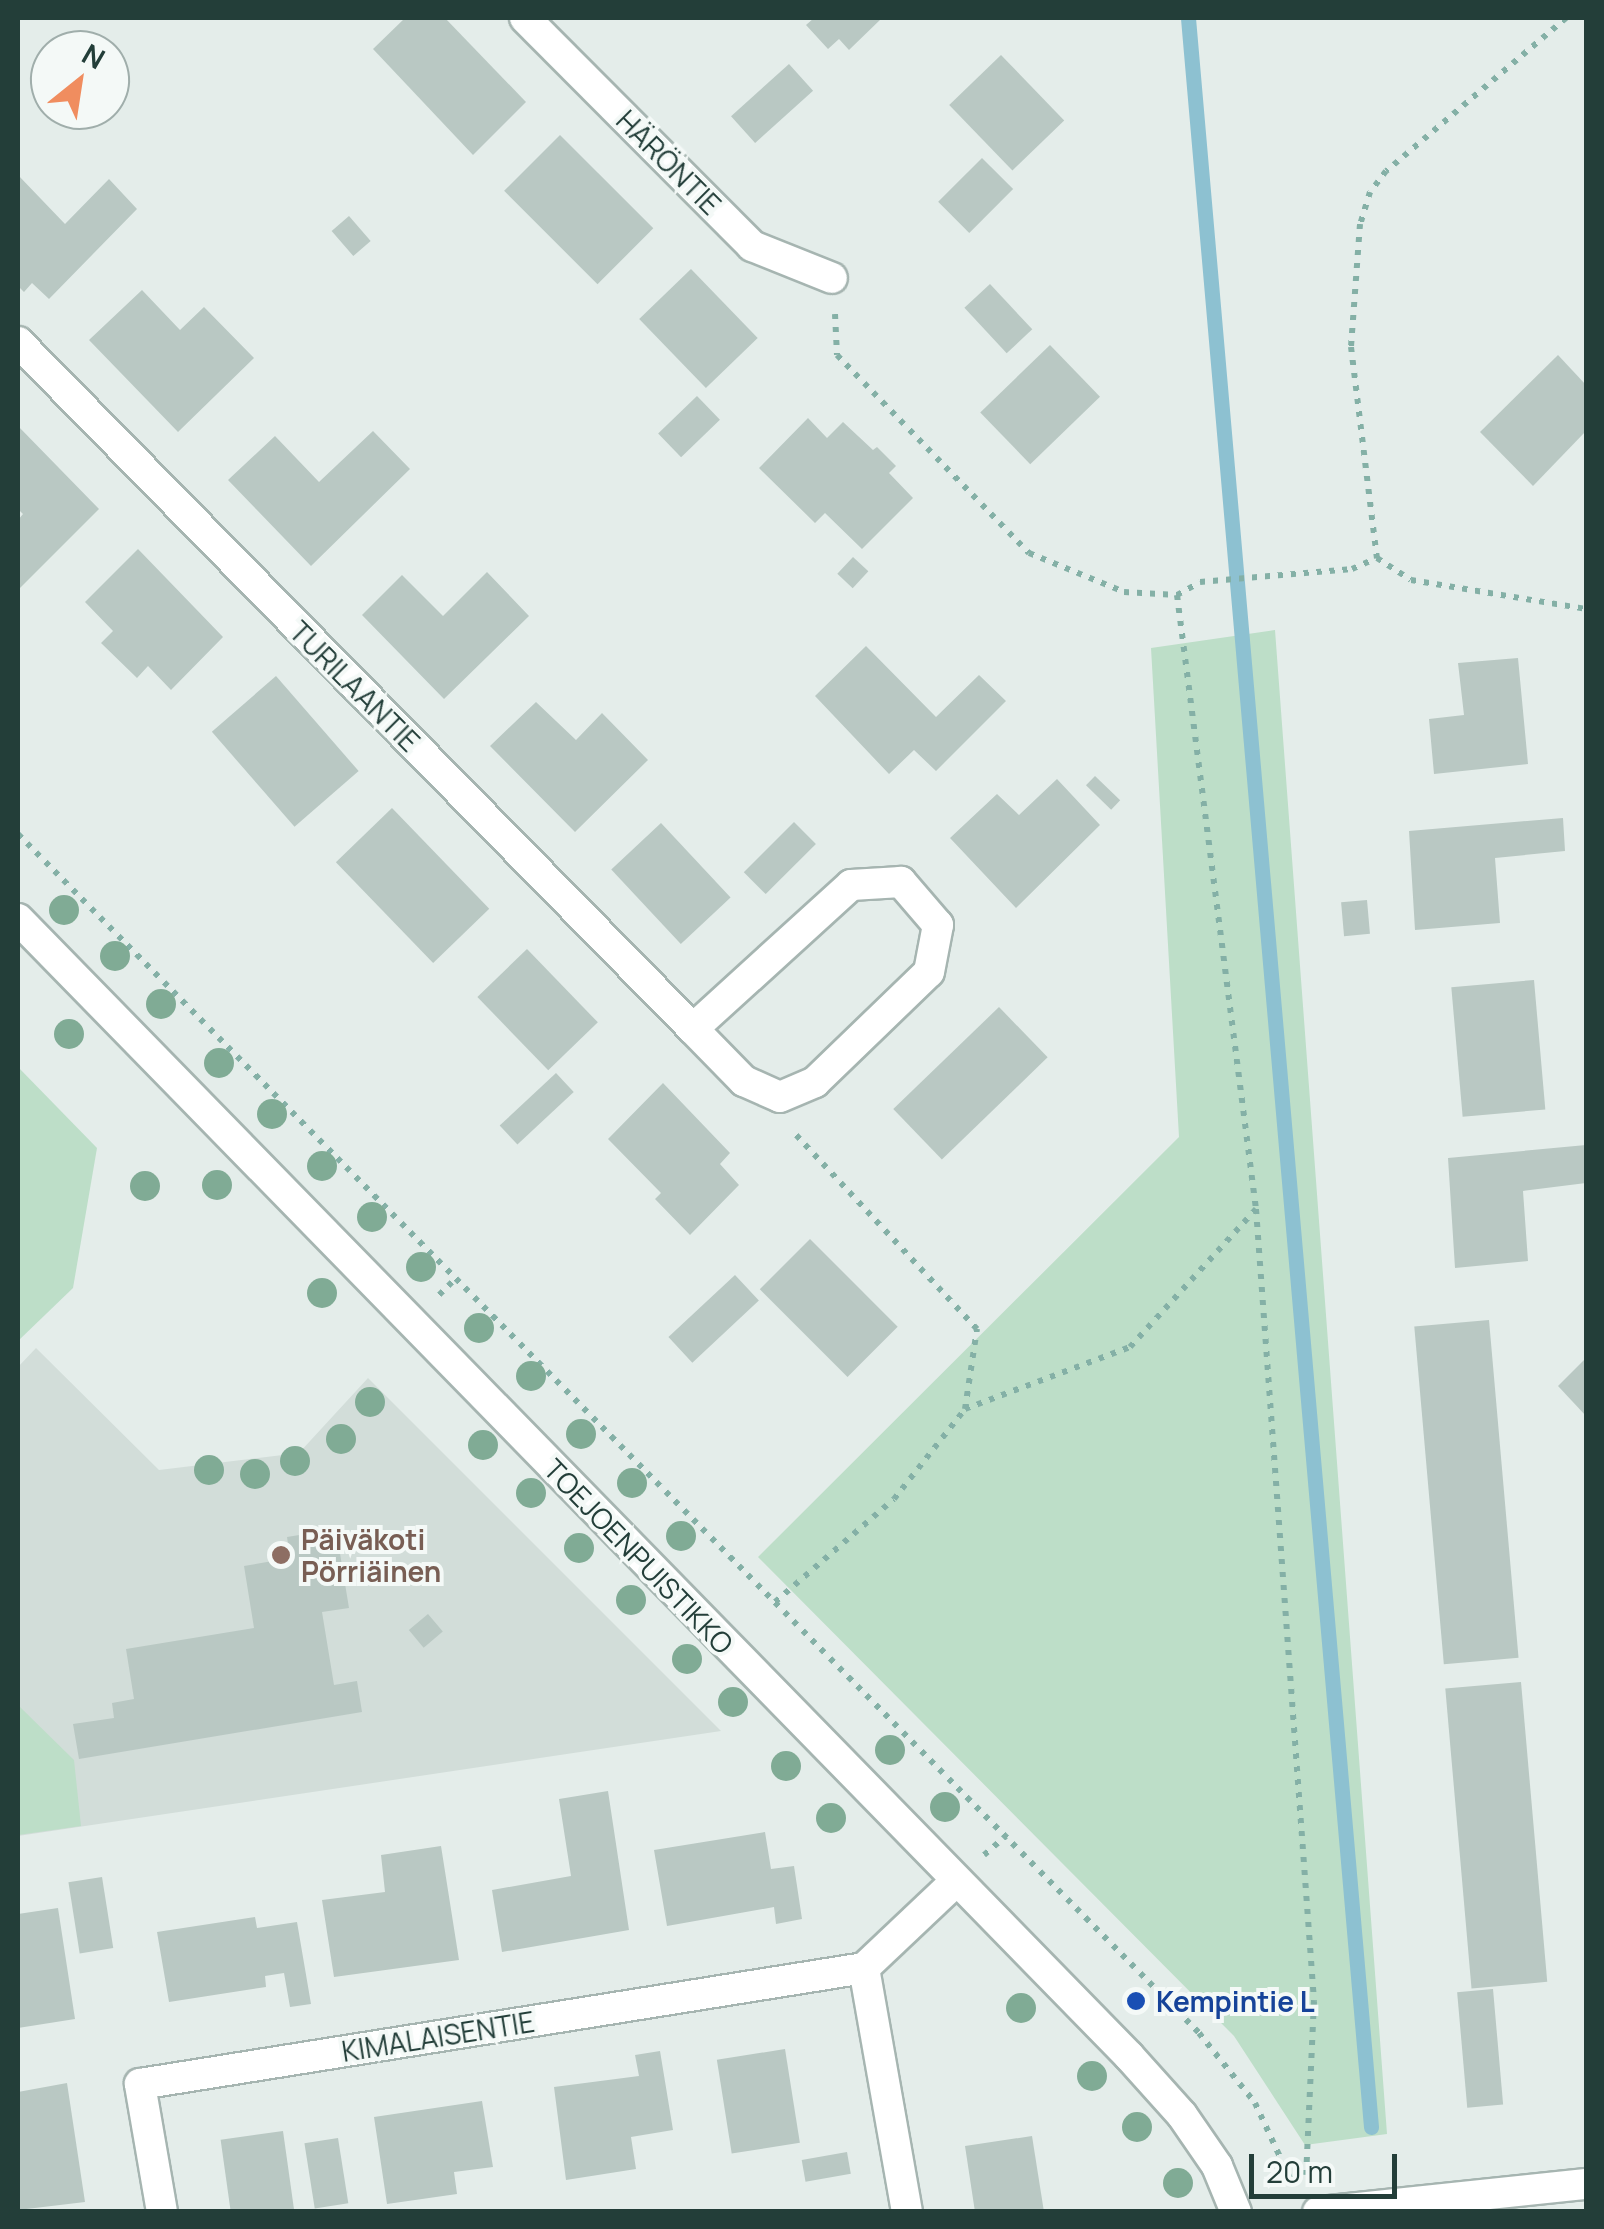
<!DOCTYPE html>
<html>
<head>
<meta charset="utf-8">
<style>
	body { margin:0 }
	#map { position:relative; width:1604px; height:2229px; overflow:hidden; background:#e4edea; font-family:Manrope,sans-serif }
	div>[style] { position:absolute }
	.built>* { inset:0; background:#d2ddd9 }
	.green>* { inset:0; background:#bddec8 }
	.stream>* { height:15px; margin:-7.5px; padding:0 7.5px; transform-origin:7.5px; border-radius:7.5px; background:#8dc1d1 }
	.building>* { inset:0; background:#b9c8c3; transform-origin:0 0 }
	.path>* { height:6px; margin-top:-3px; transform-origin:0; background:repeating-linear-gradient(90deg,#84b0a6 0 5px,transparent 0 13px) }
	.roads { filter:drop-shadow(2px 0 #a6b5b1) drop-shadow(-2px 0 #a6b5b1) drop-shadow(0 2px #a6b5b1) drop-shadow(0 -2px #a6b5b1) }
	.street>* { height:30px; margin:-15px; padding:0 15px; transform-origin:15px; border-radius:15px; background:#fff }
	.trees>* { width:30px; height:30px; margin:-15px; border-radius:50%; background:#80ab95 }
	.dots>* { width:28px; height:28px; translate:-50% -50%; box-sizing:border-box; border:5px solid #f4f9f7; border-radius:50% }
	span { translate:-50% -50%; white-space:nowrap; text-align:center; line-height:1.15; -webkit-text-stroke:8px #f4f9f7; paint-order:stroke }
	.street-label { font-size:28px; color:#233e39 }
	.education-label { font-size:28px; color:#785e54; font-weight:700 }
	.left { translate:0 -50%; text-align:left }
	.transit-label { font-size:28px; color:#164399; font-weight:700 }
	.frame { position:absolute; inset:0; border:20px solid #233e39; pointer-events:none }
	.north { position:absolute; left:30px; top:30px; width:100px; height:100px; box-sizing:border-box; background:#f4f9f7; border:2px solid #a0aeab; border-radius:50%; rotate:30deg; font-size:28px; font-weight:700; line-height:40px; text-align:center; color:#233e39 }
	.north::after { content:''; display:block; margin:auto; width:35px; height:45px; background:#f08d5f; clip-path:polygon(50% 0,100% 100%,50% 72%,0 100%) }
	.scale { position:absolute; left:1249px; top:2154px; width:148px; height:45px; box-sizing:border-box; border:5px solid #233e39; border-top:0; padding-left:12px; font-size:30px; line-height:35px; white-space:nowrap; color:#233e39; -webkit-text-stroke:8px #f4f9f7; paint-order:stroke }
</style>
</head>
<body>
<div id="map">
	<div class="built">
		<div style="clip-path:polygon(36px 1348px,159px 1470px,299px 1453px,368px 1378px,721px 1731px,18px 1836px,18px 1367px)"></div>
	</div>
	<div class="green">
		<div style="clip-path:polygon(1275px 630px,1387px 2134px,1305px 2145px,1234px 2036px,758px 1557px,1179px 1137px,1151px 648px)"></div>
		<div style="clip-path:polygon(18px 1067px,97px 1148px,73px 1288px,18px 1341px)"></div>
		<div style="clip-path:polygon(18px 1705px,74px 1760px,81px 1826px,18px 1835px)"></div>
	</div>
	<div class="stream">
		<div style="left:1188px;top:18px;width:2117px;rotate:85.04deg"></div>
	</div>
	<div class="building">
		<div style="clip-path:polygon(405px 18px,445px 18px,526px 102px,473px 155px,373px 49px)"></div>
		<div style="clip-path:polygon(814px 18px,882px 18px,849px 50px,839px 39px,828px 49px,806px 25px)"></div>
		<div style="left:1001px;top:55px;width:91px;height:72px;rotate:46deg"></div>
		<div style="left:789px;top:64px;width:36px;height:78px;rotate:48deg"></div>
		<div style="left:560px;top:135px;width:132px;height:79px;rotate:45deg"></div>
		<div style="left:982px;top:158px;width:44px;height:62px;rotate:45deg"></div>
		<div style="clip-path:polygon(18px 175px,65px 224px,109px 179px,137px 209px,49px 299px,32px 283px,24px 292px,18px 286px)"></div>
		<div style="left:349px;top:216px;width:33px;height:23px;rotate:49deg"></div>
		<div style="left:691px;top:269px;width:96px;height:72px;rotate:46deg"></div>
		<div style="left:990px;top:284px;width:62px;height:35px;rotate:47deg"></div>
		<div style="clip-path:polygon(142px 290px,180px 330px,204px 307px,254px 358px,178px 432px,89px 340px)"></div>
		<div style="left:1050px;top:345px;width:72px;height:97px;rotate:46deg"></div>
		<div style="clip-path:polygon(1558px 355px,1586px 385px,1586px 431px,1533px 486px,1480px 432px)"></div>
		<div style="left:697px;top:396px;width:33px;height:54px;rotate:46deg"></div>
		<div style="clip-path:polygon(808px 418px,827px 438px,843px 422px,873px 450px,877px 447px,896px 466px,889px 473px,913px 498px,862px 549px,825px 513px,815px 523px,759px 468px)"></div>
		<div style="clip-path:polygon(18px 426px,99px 509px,18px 590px,18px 520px,23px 514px,18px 509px)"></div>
		<div style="clip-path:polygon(373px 431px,410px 469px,311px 566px,228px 480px,275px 436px,319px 482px)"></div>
		<div style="clip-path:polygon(138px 549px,223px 637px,171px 690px,148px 666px,137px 678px,101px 643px,113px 631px,85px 602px)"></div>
		<div style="left:853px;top:557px;width:21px;height:23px;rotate:43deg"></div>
		<div style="clip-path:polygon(487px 572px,529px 616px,444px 699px,362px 615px,402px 575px,443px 616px)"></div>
		<div style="clip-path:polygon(866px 646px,936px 717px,979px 675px,1006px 701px,936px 771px,914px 750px,889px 774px,815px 696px)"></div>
		<div style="clip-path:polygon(1518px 658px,1528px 764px,1434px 774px,1429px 719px,1464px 715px,1458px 663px)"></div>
		<div style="left:276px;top:676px;width:126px;height:85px;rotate:49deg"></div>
		<div style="clip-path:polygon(536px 702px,576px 740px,602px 713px,648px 760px,575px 832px,490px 746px)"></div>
		<div style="left:1095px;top:776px;width:35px;height:13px;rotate:44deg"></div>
		<div style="clip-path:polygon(1057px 779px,1100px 825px,1016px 908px,950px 838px,997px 794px,1019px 815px)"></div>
		<div style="left:392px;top:808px;width:140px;height:78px;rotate:46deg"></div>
		<div style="clip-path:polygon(1563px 818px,1565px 851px,1495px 858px,1500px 923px,1415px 930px,1409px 831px)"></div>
		<div style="left:794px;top:822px;width:31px;height:71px;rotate:45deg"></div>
		<div style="left:661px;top:823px;width:102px;height:68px;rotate:47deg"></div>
		<div style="left:1367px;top:900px;width:34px;height:26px;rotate:85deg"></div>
		<div style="left:527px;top:949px;width:102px;height:69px;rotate:46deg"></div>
		<div style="left:1534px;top:980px;width:130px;height:83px;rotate:85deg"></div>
		<div style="left:999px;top:1007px;width:70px;height:147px;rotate:46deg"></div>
		<div style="left:556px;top:1073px;width:26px;height:77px;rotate:47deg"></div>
		<div style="clip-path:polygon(663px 1083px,730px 1153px,720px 1164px,739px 1185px,690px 1235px,655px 1199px,661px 1193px,608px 1139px)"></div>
		<div style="clip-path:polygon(1586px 1145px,1586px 1183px,1523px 1191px,1528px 1261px,1455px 1268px,1448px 1158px)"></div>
		<div style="left:810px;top:1239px;width:124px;height:71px;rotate:45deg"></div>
		<div style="left:735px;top:1275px;width:35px;height:91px;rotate:47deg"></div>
		<div style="left:1489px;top:1320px;width:339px;height:75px;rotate:85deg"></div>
		<div style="clip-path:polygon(1586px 1358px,1586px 1416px,1558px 1386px)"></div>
		<div style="clip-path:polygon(336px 1529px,349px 1608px,322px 1612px,334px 1685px,357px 1681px,362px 1712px,79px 1759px,73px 1724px,114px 1718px,112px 1703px,134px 1699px,126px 1649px,254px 1628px,244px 1566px,290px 1558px,287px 1537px)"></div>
		<div style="left:428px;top:1614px;width:23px;height:25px;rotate:50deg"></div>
		<div style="left:1521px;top:1682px;width:301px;height:76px;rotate:85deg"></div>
		<div style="clip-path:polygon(608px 1791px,629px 1930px,502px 1952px,492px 1890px,571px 1876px,559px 1799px)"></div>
		<div style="clip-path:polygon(765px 1832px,771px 1869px,794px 1866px,802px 1919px,776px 1924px,774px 1907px,667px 1926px,654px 1850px)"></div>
		<div style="clip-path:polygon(441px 1846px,459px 1960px,334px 1977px,322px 1900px,385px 1892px,381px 1855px)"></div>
		<div style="left:102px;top:1877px;width:72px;height:34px;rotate:81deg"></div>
		<div style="clip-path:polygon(58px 1908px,75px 2019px,18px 2028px,18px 1914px)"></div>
		<div style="clip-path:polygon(255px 1917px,257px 1928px,297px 1922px,311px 2004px,290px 2007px,284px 1973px,265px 1976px,266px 1987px,169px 2002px,157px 1932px)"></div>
		<div style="left:1493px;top:1989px;width:116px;height:36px;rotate:85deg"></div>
		<div style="left:785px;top:2049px;width:95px;height:69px;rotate:81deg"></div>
		<div style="clip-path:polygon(660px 2051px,673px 2130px,631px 2137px,636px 2169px,566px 2180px,554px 2087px,639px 2076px,635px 2055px)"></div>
		<div style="clip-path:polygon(67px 2083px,85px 2202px,18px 2210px,18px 2092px)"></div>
		<div style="clip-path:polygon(482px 2101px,493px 2167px,454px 2172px,457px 2194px,387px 2204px,374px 2117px)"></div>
		<div style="left:283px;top:2131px;width:82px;height:63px;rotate:82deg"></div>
		<div style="clip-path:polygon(1032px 2136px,1044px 2212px,975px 2212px,965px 2146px)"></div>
		<div style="left:338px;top:2138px;width:66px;height:34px;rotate:81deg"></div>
		<div style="left:847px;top:2152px;width:22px;height:46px;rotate:80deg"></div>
	</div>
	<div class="path">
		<div style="left:1566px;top:18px;width:236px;rotate:139.6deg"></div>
		<div style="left:1386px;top:171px;width:26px;rotate:127deg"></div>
		<div style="left:1370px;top:192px;width:34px;rotate:107deg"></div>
		<div style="left:1360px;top:224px;width:123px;rotate:94.2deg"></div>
		<div style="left:1351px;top:347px;width:213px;rotate:83deg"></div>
		<div style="left:1377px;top:558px;width:40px;rotate:32.9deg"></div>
		<div style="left:1411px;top:580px;width:177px;rotate:9.4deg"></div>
		<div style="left:835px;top:314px;width:41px;rotate:87.2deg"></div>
		<div style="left:837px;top:355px;width:276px;rotate:45.9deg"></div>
		<div style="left:1029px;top:553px;width:103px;rotate:22.3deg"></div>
		<div style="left:1124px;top:592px;width:53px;rotate:3.2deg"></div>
		<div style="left:1177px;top:595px;width:26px;rotate:-29deg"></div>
		<div style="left:1200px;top:582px;width:153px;rotate:-4.9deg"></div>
		<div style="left:1352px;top:569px;width:27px;rotate:-24deg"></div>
		<div style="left:1177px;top:595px;width:619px;rotate:82.67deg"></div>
		<div style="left:1256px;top:1209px;width:794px;rotate:85.81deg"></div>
		<div style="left:1314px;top:2001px;width:174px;rotate:92.6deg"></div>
		<div style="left:18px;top:834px;width:1683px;rotate:45.43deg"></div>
		<div style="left:1199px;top:2033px;width:90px;rotate:51.3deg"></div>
		<div style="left:1255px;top:2103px;width:90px;rotate:65.1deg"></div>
		<div style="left:439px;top:1295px;width:24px;rotate:-45deg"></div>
		<div style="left:965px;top:1409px;width:176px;rotate:-20.6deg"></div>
		<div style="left:1130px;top:1347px;width:187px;rotate:-47.6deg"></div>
		<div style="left:775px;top:1602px;width:157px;rotate:-40.9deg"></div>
		<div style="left:894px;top:1499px;width:115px;rotate:-51.7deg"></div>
		<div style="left:965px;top:1409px;width:81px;rotate:-81.5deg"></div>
		<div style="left:977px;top:1329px;width:270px;rotate:-133deg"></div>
		<div style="left:984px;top:1855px;width:29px;rotate:-41deg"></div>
	</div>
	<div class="roads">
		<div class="street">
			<div style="left:525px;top:18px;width:322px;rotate:45.1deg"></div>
			<div style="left:752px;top:246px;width:86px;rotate:21.8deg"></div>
			<div style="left:18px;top:342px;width:963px;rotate:45.5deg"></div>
			<div style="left:693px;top:1029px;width:73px;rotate:45.6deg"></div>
			<div style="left:744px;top:1081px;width:39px;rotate:24deg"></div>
			<div style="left:780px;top:1097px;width:38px;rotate:-23deg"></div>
			<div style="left:815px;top:1082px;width:158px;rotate:-44deg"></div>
			<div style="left:929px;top:972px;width:48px;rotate:-79.2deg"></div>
			<div style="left:938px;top:925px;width:57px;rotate:-130.7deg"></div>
			<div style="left:901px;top:882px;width:50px;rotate:176.6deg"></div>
			<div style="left:851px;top:885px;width:214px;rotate:137.7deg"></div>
			<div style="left:18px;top:919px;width:1590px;rotate:45.66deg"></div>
			<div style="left:1129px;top:2056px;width:79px;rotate:48.1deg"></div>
			<div style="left:1182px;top:2115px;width:62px;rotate:55.5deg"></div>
			<div style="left:1217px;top:2166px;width:50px;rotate:67.6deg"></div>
			<div style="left:864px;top:1968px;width:248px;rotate:80deg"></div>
			<div style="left:162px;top:2212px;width:130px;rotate:-99.8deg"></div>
			<div style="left:140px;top:2084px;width:733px;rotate:-9.1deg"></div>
			<div style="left:864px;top:1968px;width:125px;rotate:-43.4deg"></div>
			<div style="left:1318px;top:2212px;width:269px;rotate:-6deg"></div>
		</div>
	</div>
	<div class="trees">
		<div style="left:64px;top:910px"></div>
		<div style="left:115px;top:956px"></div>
		<div style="left:161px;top:1004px"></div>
		<div style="left:69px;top:1034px"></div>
		<div style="left:219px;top:1063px"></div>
		<div style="left:272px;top:1114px"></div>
		<div style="left:322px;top:1166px"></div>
		<div style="left:217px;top:1185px"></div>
		<div style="left:145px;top:1186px"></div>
		<div style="left:372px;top:1217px"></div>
		<div style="left:421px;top:1267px"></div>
		<div style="left:322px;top:1293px"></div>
		<div style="left:479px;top:1328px"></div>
		<div style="left:531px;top:1376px"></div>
		<div style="left:370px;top:1402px"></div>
		<div style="left:581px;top:1434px"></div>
		<div style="left:341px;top:1439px"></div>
		<div style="left:483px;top:1445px"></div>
		<div style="left:295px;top:1461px"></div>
		<div style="left:209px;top:1470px"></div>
		<div style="left:255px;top:1474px"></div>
		<div style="left:632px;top:1483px"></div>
		<div style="left:531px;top:1493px"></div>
		<div style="left:681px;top:1536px"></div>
		<div style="left:579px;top:1548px"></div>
		<div style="left:631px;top:1600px"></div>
		<div style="left:687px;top:1659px"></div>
		<div style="left:733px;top:1702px"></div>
		<div style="left:890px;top:1750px"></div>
		<div style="left:786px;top:1766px"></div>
		<div style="left:945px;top:1807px"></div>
		<div style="left:831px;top:1818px"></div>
		<div style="left:1021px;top:2008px"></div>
		<div style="left:1092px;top:2076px"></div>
		<div style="left:1137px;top:2127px"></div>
		<div style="left:1178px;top:2183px"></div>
	</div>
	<div class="dots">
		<div style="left:281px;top:1555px;background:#8d6e63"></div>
		<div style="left:1136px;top:2001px;background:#1a4fb4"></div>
	</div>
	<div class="street-label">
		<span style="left:669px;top:162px;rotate:45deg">HÄRÖNTIE</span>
		<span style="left:355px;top:686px;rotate:45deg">TURILAANTIE</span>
		<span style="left:639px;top:1556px;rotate:46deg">TOEJOENPUISTIKKO</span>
		<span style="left:438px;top:2036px;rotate:-9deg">KIMALAISENTIE</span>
	</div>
	<div class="education-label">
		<span class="left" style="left:301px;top:1555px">Päiväkoti<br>Pörriäinen</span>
	</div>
	<div class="transit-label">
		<span class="left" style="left:1156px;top:2001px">Kempintie L</span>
	</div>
	<div class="frame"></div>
	<div class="north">N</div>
	<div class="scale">20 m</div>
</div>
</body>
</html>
